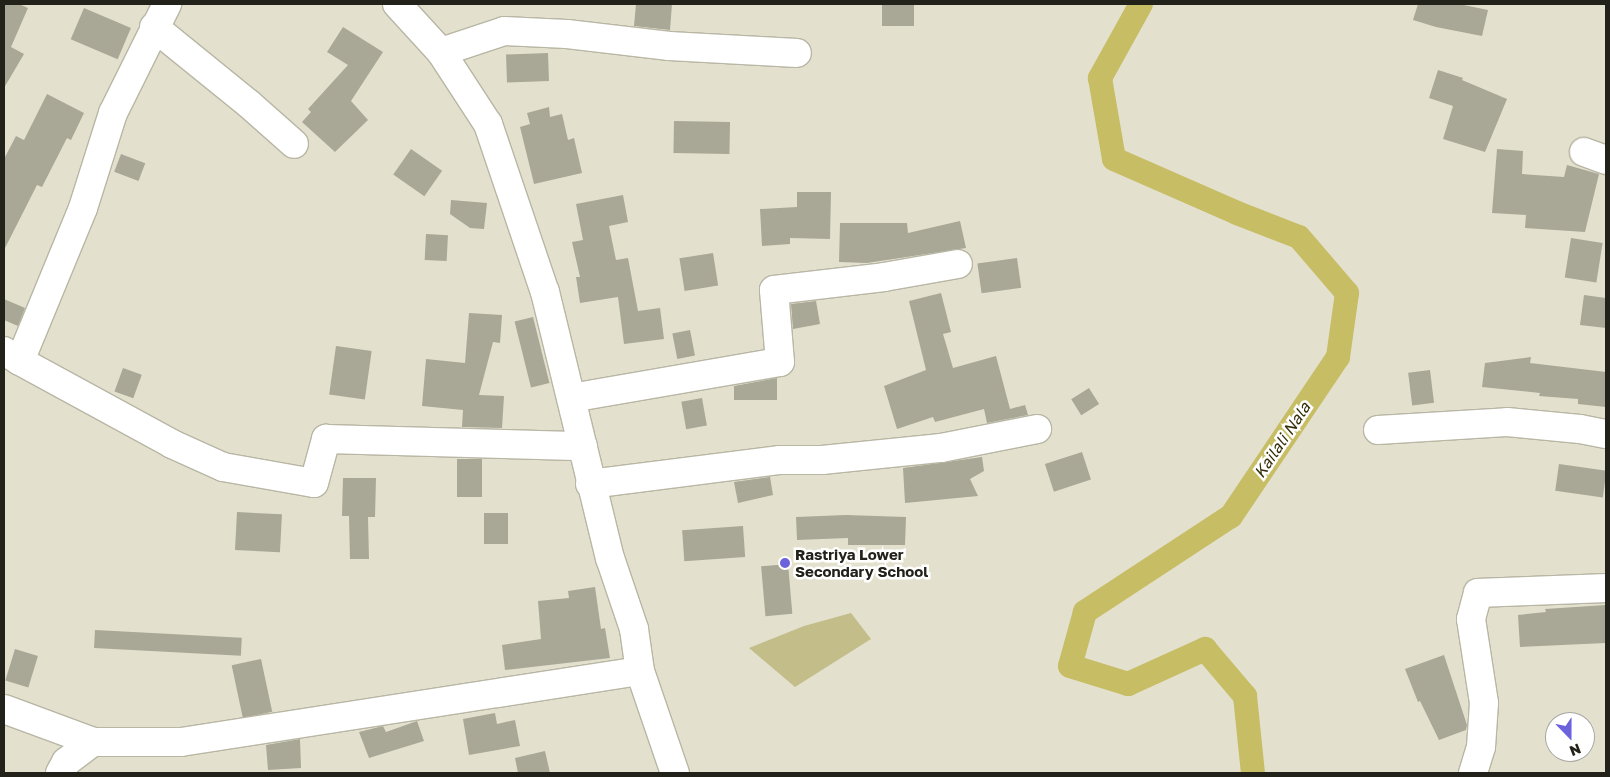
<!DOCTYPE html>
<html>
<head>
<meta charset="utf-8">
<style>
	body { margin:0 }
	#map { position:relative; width:1610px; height:777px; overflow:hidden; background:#e3e1ce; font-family:"Golos Text",sans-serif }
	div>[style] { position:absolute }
	.green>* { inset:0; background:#c3bd89 }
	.canal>* { height:24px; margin:-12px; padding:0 12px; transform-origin:12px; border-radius:12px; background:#c7bd65 }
	.building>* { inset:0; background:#a9a795; transform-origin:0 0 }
	.roads { filter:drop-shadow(1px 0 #b8b6a4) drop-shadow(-1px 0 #b8b6a4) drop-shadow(0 1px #b8b6a4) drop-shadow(0 -1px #b8b6a4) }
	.minor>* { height:28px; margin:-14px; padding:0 14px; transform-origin:14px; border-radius:14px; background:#fff }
	.dots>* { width:14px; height:14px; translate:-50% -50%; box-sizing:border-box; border:2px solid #fff; border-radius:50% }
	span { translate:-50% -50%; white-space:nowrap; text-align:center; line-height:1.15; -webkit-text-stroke:5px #fff; paint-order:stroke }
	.poi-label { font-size:15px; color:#22211a; font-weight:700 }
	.left { translate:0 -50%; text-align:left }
	.water-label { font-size:16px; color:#332e06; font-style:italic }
	.frame { position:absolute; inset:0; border:5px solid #22211a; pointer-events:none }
	.north { position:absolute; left:1545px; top:712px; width:50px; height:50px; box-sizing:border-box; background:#fff; border:1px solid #a7a6a3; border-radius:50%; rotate:158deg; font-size:14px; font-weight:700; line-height:20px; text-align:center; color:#22211a }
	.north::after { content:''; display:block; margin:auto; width:18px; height:22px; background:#6c62dc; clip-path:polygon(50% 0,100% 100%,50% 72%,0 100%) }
</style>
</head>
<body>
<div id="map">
	<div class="green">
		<div style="clip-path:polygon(851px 613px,871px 639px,795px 687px,749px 648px,804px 626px)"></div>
	</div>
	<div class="canal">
		<div style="left:1141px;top:4px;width:85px;rotate:119deg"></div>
		<div style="left:1100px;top:78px;width:82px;rotate:80.2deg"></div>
		<div style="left:1114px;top:159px;width:134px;rotate:23.7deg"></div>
		<div style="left:1237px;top:213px;width:66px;rotate:21.2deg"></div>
		<div style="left:1299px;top:237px;width:74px;rotate:49.4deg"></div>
		<div style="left:1347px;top:293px;width:65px;rotate:98deg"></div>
		<div style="left:1338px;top:357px;width:192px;rotate:123.9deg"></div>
		<div style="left:1231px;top:516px;width:175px;rotate:146.7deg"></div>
		<div style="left:1085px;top:612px;width:56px;rotate:105.5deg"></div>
		<div style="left:1070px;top:666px;width:61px;rotate:17.2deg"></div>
		<div style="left:1128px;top:684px;width:85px;rotate:-24.4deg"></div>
		<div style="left:1205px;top:649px;width:62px;rotate:49.6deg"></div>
		<div style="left:1245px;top:696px;width:77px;rotate:84.1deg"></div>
	</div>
	<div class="building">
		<div style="clip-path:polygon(4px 4px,19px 4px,28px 8px,11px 47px,24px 54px,4px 88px)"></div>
		<div style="clip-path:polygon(636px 4px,672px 4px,670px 30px,634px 26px)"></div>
		<div style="left:882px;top:4px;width:32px;height:22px"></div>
		<div style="clip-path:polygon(1418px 4px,1459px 4px,1488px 10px,1482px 36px,1436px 27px,1413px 20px)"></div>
		<div style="left:84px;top:8px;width:51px;height:34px;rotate:23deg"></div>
		<div style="clip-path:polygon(343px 27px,383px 52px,351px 101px,368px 120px,335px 152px,302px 122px,311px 112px,308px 109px,348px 65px,327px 52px)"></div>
		<div style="left:548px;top:53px;width:28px;height:42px;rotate:88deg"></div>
		<div style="clip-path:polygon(1438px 70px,1463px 78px,1462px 80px,1507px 99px,1485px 152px,1443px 139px,1453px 106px,1429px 98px)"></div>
		<div style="clip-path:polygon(47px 94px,84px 113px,71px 140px,67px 138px,42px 187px,37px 185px,4px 250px,4px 159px,16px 136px,24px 140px)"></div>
		<div style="clip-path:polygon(549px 107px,550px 117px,562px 114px,568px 140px,574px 138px,582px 173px,534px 184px,520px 127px,530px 124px,527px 113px)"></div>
		<div style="left:674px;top:121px;width:56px;height:32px;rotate:1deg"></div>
		<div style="left:411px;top:149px;width:38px;height:31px;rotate:35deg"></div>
		<div style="clip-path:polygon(1497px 149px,1523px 151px,1522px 174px,1564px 177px,1567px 165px,1599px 174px,1585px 232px,1525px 228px,1526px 215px,1492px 213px)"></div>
		<div style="left:121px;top:154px;width:26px;height:19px;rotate:21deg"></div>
		<div style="clip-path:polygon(797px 192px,831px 192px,830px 239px,790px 238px,790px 244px,762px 246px,760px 209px,797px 207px)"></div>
		<div style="clip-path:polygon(623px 195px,628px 222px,609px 226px,616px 260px,628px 258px,638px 311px,660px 308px,664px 339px,624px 344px,618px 297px,580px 303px,576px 277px,580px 277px,572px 242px,583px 240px,576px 204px)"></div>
		<div style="clip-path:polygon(451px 200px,487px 203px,484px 229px,470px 228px,450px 214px)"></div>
		<div style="clip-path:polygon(960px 221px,966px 248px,867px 263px,839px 262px,840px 223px,907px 223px,908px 233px)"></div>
		<div style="left:426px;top:234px;width:22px;height:26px;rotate:3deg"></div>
		<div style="left:1571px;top:238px;width:32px;height:40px;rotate:9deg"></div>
		<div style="left:713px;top:253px;width:33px;height:34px;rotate:81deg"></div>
		<div style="left:1017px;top:258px;width:30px;height:40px;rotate:82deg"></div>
		<div style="clip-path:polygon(941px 293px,951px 332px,943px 334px,953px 368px,996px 356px,1010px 409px,1025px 405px,1028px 415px,987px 423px,984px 409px,935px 422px,933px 417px,897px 429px,884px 386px,926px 370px,909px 301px)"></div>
		<div style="clip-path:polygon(1584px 295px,1606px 298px,1606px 328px,1580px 325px)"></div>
		<div style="clip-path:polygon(4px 299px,25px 308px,18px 326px,4px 320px)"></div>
		<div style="clip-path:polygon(816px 301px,820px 324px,793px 329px,791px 304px)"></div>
		<div style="clip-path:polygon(469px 313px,502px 315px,500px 343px,493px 342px,479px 395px,504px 396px,502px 428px,462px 427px,463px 410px,422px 406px,426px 359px,465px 363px)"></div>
		<div style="left:533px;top:317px;width:68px;height:19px;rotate:76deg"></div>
		<div style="left:690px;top:330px;width:26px;height:18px;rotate:79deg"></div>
		<div style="left:336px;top:346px;width:36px;height:49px;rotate:8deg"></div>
		<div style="clip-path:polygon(1531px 357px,1530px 363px,1606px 372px,1606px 407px,1578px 404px,1578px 399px,1539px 396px,1540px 393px,1482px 387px,1485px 363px)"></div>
		<div style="left:123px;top:368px;width:20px;height:25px;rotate:20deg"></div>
		<div style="left:1430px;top:370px;width:33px;height:22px;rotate:83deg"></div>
		<div style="clip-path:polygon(777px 378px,777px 400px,734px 400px,734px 386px)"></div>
		<div style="left:1089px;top:388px;width:19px;height:21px;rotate:58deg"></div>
		<div style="left:702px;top:398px;width:28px;height:21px;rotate:80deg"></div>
		<div style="left:1082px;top:452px;width:29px;height:39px;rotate:72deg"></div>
		<div style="clip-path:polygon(982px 457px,984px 471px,970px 479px,978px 496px,905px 503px,903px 468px)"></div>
		<div style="left:457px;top:459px;width:25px;height:38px"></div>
		<div style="left:1559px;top:464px;width:48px;height:27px;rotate:8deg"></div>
		<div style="clip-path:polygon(770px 477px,773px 495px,738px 503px,734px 482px)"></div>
		<div style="clip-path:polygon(343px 478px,376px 478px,375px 517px,368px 517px,369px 559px,350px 559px,349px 516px,342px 516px)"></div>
		<div style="left:237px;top:512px;width:45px;height:38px;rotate:3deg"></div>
		<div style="left:484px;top:513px;width:24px;height:31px"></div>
		<div style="clip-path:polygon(846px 515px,906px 517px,905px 545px,848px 545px,848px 538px,797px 540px,796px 517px)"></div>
		<div style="left:743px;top:526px;width:31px;height:61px;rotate:86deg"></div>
		<div style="left:788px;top:564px;width:50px;height:27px;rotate:85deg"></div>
		<div style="clip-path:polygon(595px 587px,601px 629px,605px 628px,610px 658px,505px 670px,502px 645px,541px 639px,538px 601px,569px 598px,568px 591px)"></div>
		<div style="clip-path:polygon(1606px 605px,1606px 643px,1520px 647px,1518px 615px,1546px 612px,1545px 609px)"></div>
		<div style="left:95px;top:630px;width:147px;height:18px;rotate:3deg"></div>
		<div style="left:15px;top:649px;width:24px;height:33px;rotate:17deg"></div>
		<div style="clip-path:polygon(1444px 655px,1467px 725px,1466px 730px,1439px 740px,1420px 701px,1418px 702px,1405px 669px)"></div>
		<div style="left:261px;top:659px;width:54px;height:30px;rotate:78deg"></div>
		<div style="clip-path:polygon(495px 713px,497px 724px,515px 720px,520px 746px,469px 755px,463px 719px)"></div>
		<div style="clip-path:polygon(417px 721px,424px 741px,369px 758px,359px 732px,383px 726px,386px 732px)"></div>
		<div style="clip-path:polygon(300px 739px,301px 768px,268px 770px,266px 745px)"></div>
		<div style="clip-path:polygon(545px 751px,550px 773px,518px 773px,515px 758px)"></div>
	</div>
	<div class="roads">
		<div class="minor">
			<div style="left:397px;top:4px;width:65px;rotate:47.5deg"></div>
			<div style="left:441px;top:52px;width:86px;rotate:56.9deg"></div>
			<div style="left:488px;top:124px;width:177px;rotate:71.3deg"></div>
			<div style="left:545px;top:292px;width:274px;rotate:76.3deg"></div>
			<div style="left:610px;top:558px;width:75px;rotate:71.3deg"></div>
			<div style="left:634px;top:629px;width:42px;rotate:81.9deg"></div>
			<div style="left:640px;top:671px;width:108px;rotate:71.1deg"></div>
			<div style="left:154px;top:27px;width:122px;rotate:39deg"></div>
			<div style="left:249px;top:104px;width:60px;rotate:41.6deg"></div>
			<div style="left:441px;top:52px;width:66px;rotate:-18.4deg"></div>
			<div style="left:504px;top:31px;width:63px;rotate:2.7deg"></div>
			<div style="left:567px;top:34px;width:103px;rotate:6.7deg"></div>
			<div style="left:669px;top:46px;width:128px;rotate:3.1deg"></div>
			<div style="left:1584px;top:152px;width:23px;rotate:20deg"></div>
			<div style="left:4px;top:351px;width:19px;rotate:32deg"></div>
			<div style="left:20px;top:361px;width:165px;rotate:-67.6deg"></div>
			<div style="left:83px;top:208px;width:100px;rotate:-72.5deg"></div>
			<div style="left:113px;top:113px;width:122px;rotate:-63.6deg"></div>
			<div style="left:20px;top:361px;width:173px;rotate:28.6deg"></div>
			<div style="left:172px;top:444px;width:56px;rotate:24.3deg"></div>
			<div style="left:223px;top:467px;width:92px;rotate:10deg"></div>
			<div style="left:314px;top:483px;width:46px;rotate:-74.7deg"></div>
			<div style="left:326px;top:439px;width:257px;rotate:1.6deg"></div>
			<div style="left:571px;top:398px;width:212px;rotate:-9.8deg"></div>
			<div style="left:780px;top:362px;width:72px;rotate:-94.8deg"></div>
			<div style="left:774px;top:290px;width:111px;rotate:-6.7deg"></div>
			<div style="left:884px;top:277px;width:75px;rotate:-10deg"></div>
			<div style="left:1378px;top:430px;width:129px;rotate:-3.5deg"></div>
			<div style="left:1507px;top:422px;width:73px;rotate:5.5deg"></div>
			<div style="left:1580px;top:429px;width:26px;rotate:11deg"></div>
			<div style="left:590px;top:484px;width:192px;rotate:-7.2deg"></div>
			<div style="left:780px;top:460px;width:42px"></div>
			<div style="left:822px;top:460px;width:120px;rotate:-5.8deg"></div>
			<div style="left:941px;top:448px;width:98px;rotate:-11.2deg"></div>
			<div style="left:4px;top:709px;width:95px;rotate:20.3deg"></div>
			<div style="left:93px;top:742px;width:88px"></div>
			<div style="left:181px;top:742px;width:464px;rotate:-8.8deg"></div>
			<div style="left:60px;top:773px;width:13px;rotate:-61deg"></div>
			<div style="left:66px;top:762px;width:34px;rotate:-37deg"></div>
			<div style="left:1473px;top:773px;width:27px;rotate:-73deg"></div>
			<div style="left:1481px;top:747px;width:44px;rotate:-86.1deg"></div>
			<div style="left:1484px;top:703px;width:85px;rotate:-98.8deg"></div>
			<div style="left:1471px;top:619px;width:27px;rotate:-75deg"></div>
			<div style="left:1478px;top:593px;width:128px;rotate:-2.2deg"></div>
		</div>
	</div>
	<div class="dots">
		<div style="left:785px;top:563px;background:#6c62dc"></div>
	</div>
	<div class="poi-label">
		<span class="left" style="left:795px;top:563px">Rastriya Lower<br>Secondary School</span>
	</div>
	<div class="water-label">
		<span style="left:1282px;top:440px;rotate:-56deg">Kailali Nala</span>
	</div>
	<div class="frame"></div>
	<div class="north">N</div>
</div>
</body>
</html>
